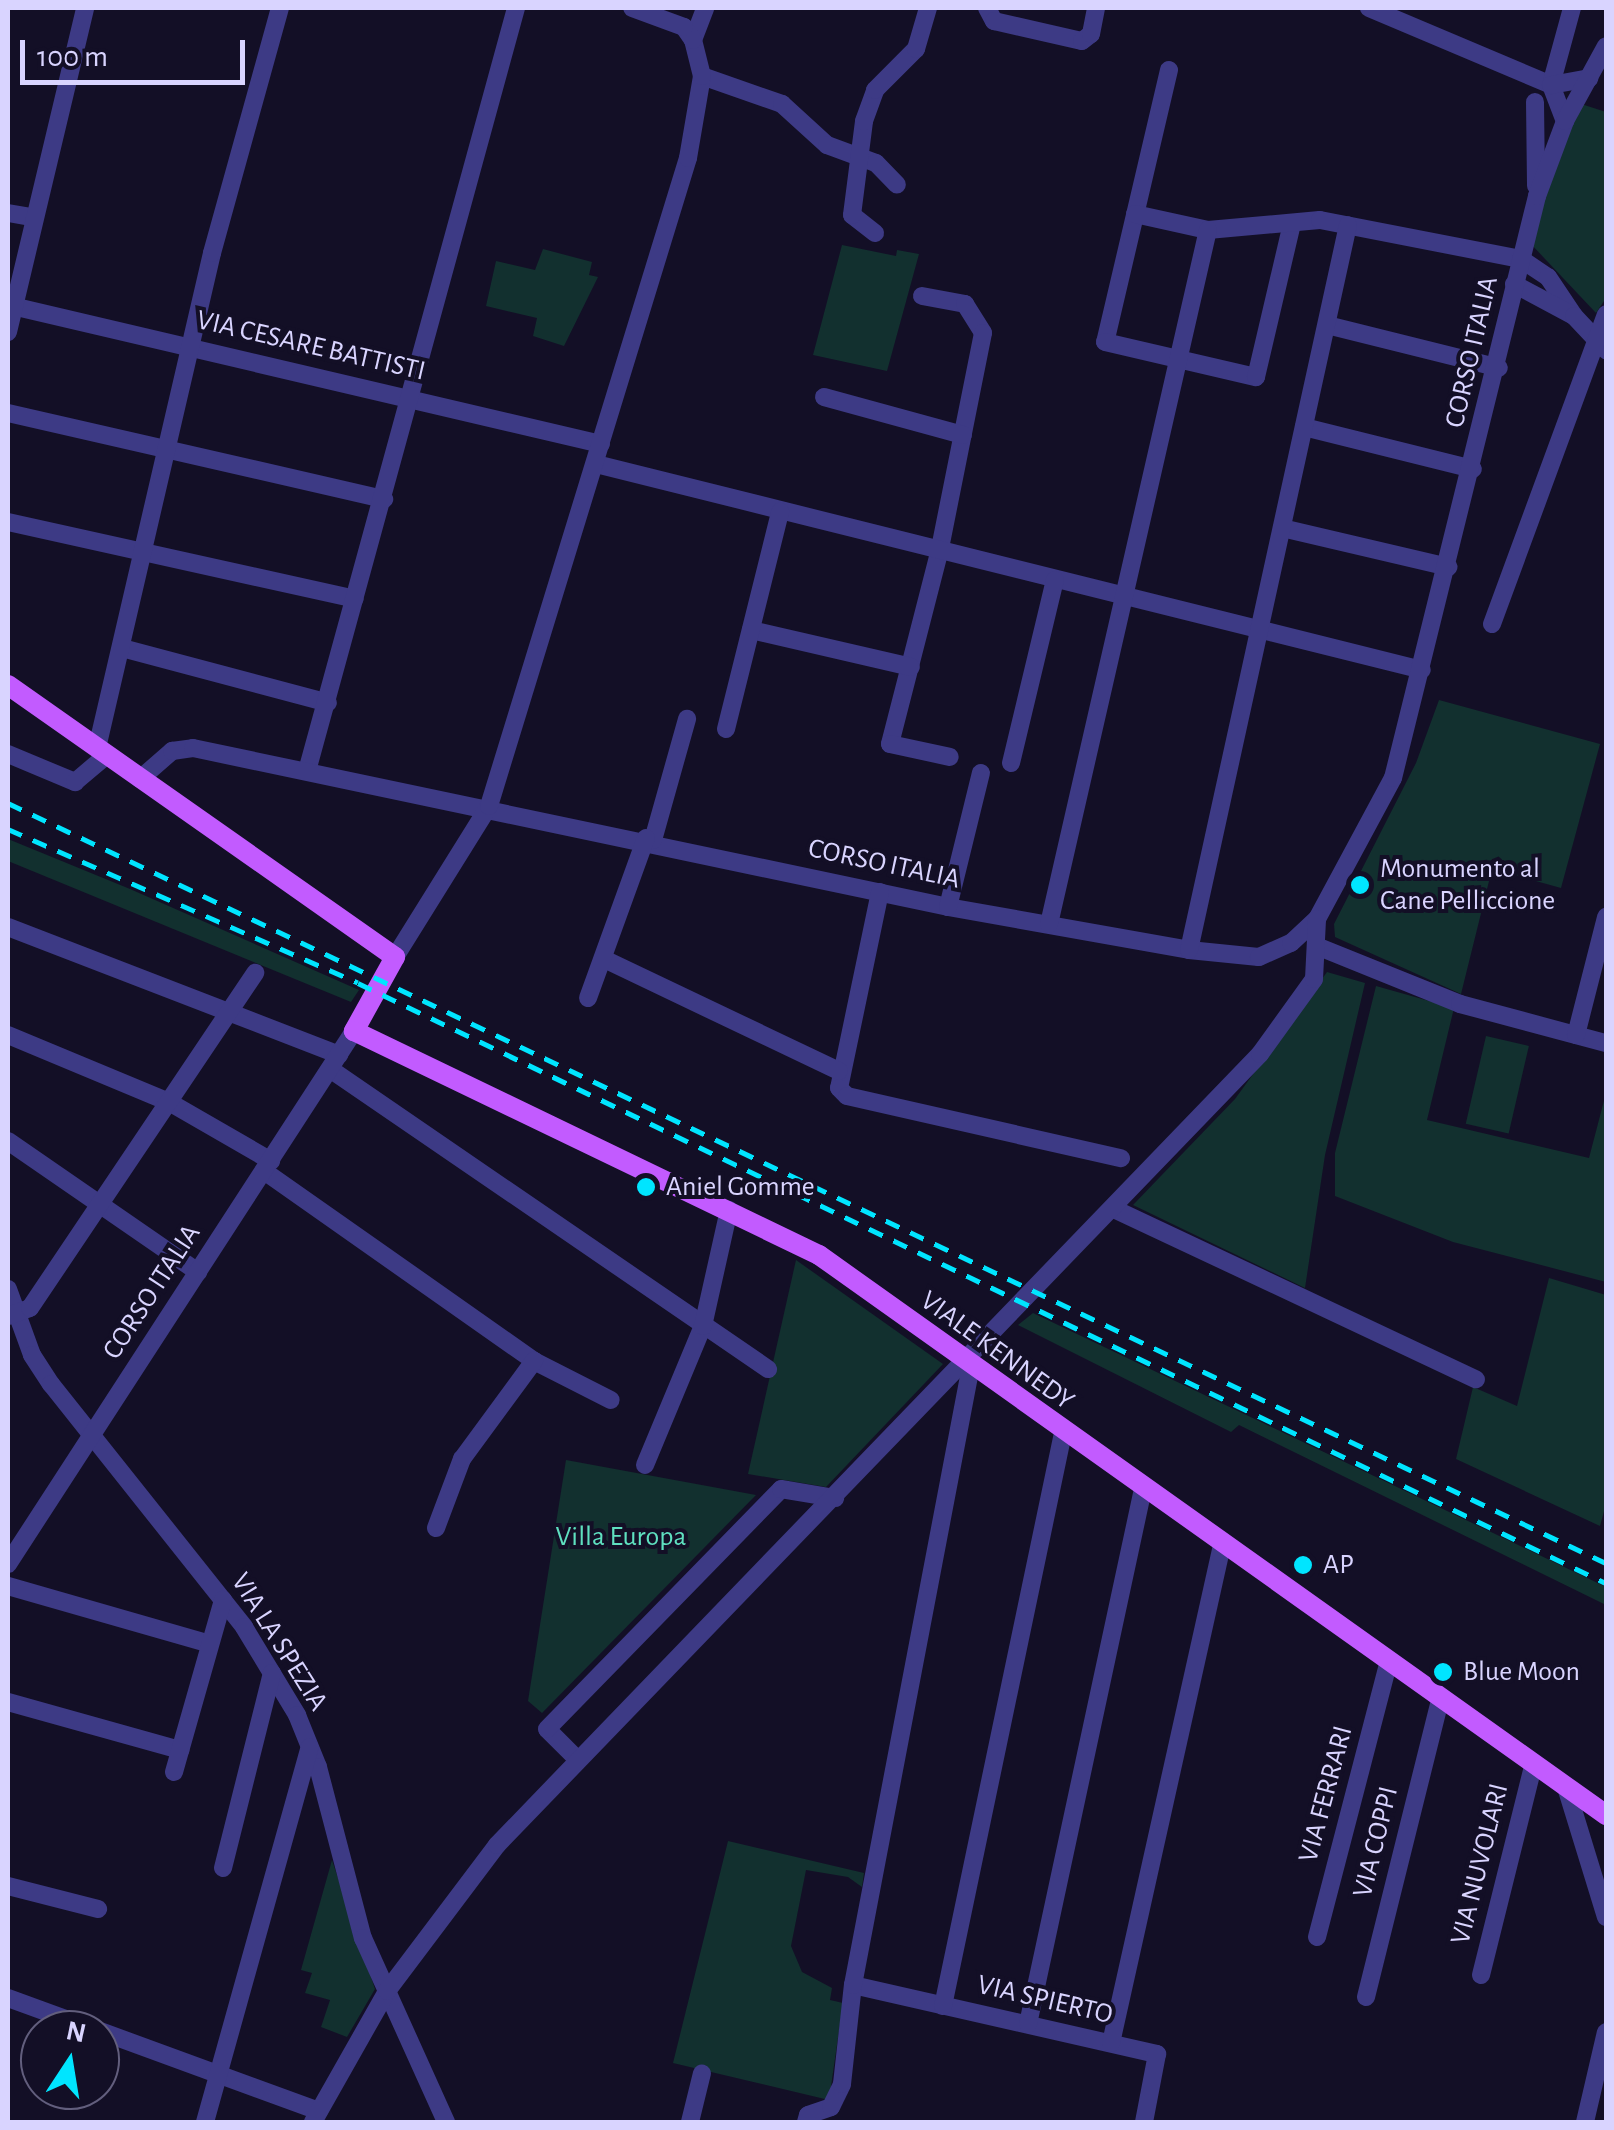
<!DOCTYPE html>
<html>
<head>
<meta charset="utf-8">
<style>
	body { margin:0 }
	#map { position:relative; width:1614px; height:2130px; overflow:hidden; background:#130f26; font-family:"Alegreya Sans",sans-serif }
	div>[style] { position:absolute }
	.green>* { inset:0; background:#12302f; transform-origin:0 0 }
	.minor>* { height:18px; margin:-9px; padding:0 9px; transform-origin:9px; border-radius:9px; background:#3d3a85 }
	.major>* { height:20px; margin:-10px; padding:0 10px; transform-origin:10px; border-radius:10px; background:#c25bff }
	.rail>* { height:5px; margin-top:-2.5px; transform-origin:0; background:repeating-linear-gradient(90deg,#00e5ff 0 15px,transparent 0 27px) }
	.dots>* { width:28px; height:28px; translate:-50% -50%; box-sizing:border-box; border:5px solid #130f26; border-radius:50% }
	span { translate:-50% -50%; white-space:nowrap; text-align:center; line-height:1.15; -webkit-text-stroke:8px #130f26; paint-order:stroke }
	.street-label { font-size:28px; color:#d9d4ff }
	.poi-label { font-size:28px; color:#d9d4ff }
	.left { translate:0 -50%; text-align:left }
	.park-label { font-size:28px; color:#5fe0c0 }
	.frame { position:absolute; inset:0; border:10px solid #d9d4ff; pointer-events:none }
	.north { position:absolute; left:20px; top:2010px; width:100px; height:100px; box-sizing:border-box; background:#130f26; border:2px solid #625e7d; border-radius:50%; rotate:12deg; font-size:28px; font-weight:700; line-height:40px; text-align:center; color:#d9d4ff }
	.north::after { content:''; display:block; margin:auto; width:35px; height:45px; background:#00e5ff; clip-path:polygon(50% 0,100% 100%,50% 72%,0 100%) }
	.scale { position:absolute; left:20px; top:40px; width:225px; height:45px; box-sizing:border-box; border:5px solid #d9d4ff; border-top:0; padding-left:12px; font-size:30px; line-height:35px; white-space:nowrap; color:#d9d4ff; -webkit-text-stroke:8px #130f26; paint-order:stroke }
</style>
</head>
<body>
<div id="map">
	<div class="green">
		<div style="clip-path:polygon(1575px 102px,1606px 112px,1606px 298px,1596px 313px,1530px 243px)"></div>
		<div style="clip-path:polygon(842px 245px,896px 256px,897px 250px,919px 254px,887px 371px,813px 355px)"></div>
		<div style="clip-path:polygon(543px 249px,592px 262px,589px 275px,598px 277px,564px 346px,533px 336px,537px 318px,486px 306px,496px 261px,535px 270px)"></div>
		<div style="clip-path:polygon(1439px 700px,1600px 744px,1561px 888px,1492px 869px,1461px 994px,1335px 937px,1334px 924px,1416px 763px)"></div>
		<div style="clip-path:polygon(8px 839px,130px 889px,359px 990px,351px 1002px,8px 861px)"></div>
		<div style="clip-path:polygon(1327px 972px,1365px 983px,1325px 1155px,1305px 1288px,1133px 1205px,1235px 1099px)"></div>
		<div style="clip-path:polygon(1376px 986px,1454px 1008px,1427px 1120px,1589px 1158px,1606px 1093px,1606px 1282px,1453px 1242px,1335px 1196px,1335px 1153px)"></div>
		<div style="left:1486px;top:1036px;width:44px;height:90px;rotate:13deg"></div>
		<div style="clip-path:polygon(796px 1260px,943px 1364px,826px 1487px,748px 1474px)"></div>
		<div style="clip-path:polygon(1549px 1278px,1606px 1295px,1606px 1504px,1600px 1526px,1456px 1459px,1473px 1387px,1517px 1406px)"></div>
		<div style="clip-path:polygon(1033px 1313px,1606px 1587px,1606px 1605px,1239px 1425px,1231px 1432px,1018px 1325px)"></div>
		<div style="clip-path:polygon(566px 1460px,756px 1495px,542px 1713px,528px 1701px)"></div>
		<div style="clip-path:polygon(728px 1841px,864px 1873px,862px 1887px,848px 1877px,806px 1870px,791px 1946px,802px 1972px,832px 1988px,830px 2000px,843px 2003px,829px 2100px,673px 2063px)"></div>
		<div style="clip-path:polygon(332px 1860px,375px 1989px,347px 2037px,321px 2027px,330px 2000px,305px 1993px,312px 1973px,301px 1970px)"></div>
	</div>
	<div class="minor">
		<div style="left:987px;top:8px;width:15px;rotate:62deg"></div>
		<div style="left:994px;top:21px;width:90px;rotate:12.8deg"></div>
		<div style="left:1082px;top:41px;width:11px;rotate:-38deg"></div>
		<div style="left:1091px;top:34px;width:26px;rotate:-79deg"></div>
		<div style="left:1369px;top:8px;width:198px;rotate:22.9deg"></div>
		<div style="left:1551px;top:85px;width:39px;rotate:69deg"></div>
		<div style="left:1572px;top:8px;width:80px;rotate:105.3deg"></div>
		<div style="left:1551px;top:85px;width:39px;rotate:-10deg"></div>
		<div style="left:693px;top:40px;width:34px;rotate:-69deg"></div>
		<div style="left:1169px;top:70px;width:279px;rotate:103.2deg"></div>
		<div style="left:1105px;top:342px;width:155px;rotate:13.1deg"></div>
		<div style="left:1256px;top:377px;width:158px;rotate:-76.8deg"></div>
		<div style="left:702px;top:76px;width:85px;rotate:19.3deg"></div>
		<div style="left:782px;top:104px;width:61px;rotate:42.3deg"></div>
		<div style="left:827px;top:145px;width:52px;rotate:20.2deg"></div>
		<div style="left:876px;top:163px;width:30px;rotate:46deg"></div>
		<div style="left:1535px;top:102px;width:84px;rotate:89.3deg"></div>
		<div style="left:8px;top:213px;width:27px;rotate:10deg"></div>
		<div style="left:1135px;top:214px;width:75px;rotate:12.4deg"></div>
		<div style="left:1208px;top:230px;width:112px;rotate:-5.1deg"></div>
		<div style="left:1320px;top:220px;width:205px;rotate:11deg"></div>
		<div style="left:1521px;top:259px;width:32px;rotate:34deg"></div>
		<div style="left:1548px;top:277px;width:47px;rotate:56.3deg"></div>
		<div style="left:875px;top:233px;width:29px;rotate:-142deg"></div>
		<div style="left:852px;top:215px;width:95px;rotate:-82.7deg"></div>
		<div style="left:864px;top:121px;width:33px;rotate:-70deg"></div>
		<div style="left:875px;top:90px;width:58px;rotate:-45deg"></div>
		<div style="left:916px;top:49px;width:43px;rotate:-73.7deg"></div>
		<div style="left:1514px;top:284px;width:68px;rotate:28.1deg"></div>
		<div style="left:1574px;top:316px;width:47px;rotate:46.7deg"></div>
		<div style="left:922px;top:296px;width:44px;rotate:10.5deg"></div>
		<div style="left:965px;top:304px;width:34px;rotate:58deg"></div>
		<div style="left:983px;top:333px;width:224px;rotate:101.3deg"></div>
		<div style="left:939px;top:553px;width:197px;rotate:104.4deg"></div>
		<div style="left:890px;top:744px;width:61px;rotate:12.2deg"></div>
		<div style="left:8px;top:305px;width:609px;rotate:13.19deg"></div>
		<div style="left:1327px;top:325px;width:177px;rotate:14deg"></div>
		<div style="left:8px;top:332px;width:333px;rotate:-76.6deg"></div>
		<div style="left:824px;top:397px;width:144px;rotate:15.3deg"></div>
		<div style="left:8px;top:413px;width:386px;rotate:12.9deg"></div>
		<div style="left:1304px;top:427px;width:174px;rotate:14deg"></div>
		<div style="left:596px;top:464px;width:851px;rotate:14deg"></div>
		<div style="left:8px;top:522px;width:355px;rotate:12.5deg"></div>
		<div style="left:1282px;top:528px;width:171px;rotate:13.2deg"></div>
		<div style="left:1492px;top:624px;width:330px;rotate:-69.8deg"></div>
		<div style="left:751px;top:630px;width:164px;rotate:13deg"></div>
		<div style="left:122px;top:648px;width:213px;rotate:14.9deg"></div>
		<div style="left:726px;top:729px;width:224px;rotate:-76deg"></div>
		<div style="left:97px;top:748px;width:508px;rotate:-76.92deg"></div>
		<div style="left:212px;top:253px;width:254px;rotate:-74.5deg"></div>
		<div style="left:8px;top:754px;width:73px;rotate:22.7deg"></div>
		<div style="left:75px;top:782px;width:42px;rotate:-40.2deg"></div>
		<div style="left:1011px;top:763px;width:188px;rotate:-76.5deg"></div>
		<div style="left:307px;top:771px;width:791px;rotate:-74.68deg"></div>
		<div style="left:140px;top:779px;width:43px;rotate:-41.2deg"></div>
		<div style="left:172px;top:751px;width:21px;rotate:-8deg"></div>
		<div style="left:193px;top:748px;width:772px;rotate:11.89deg"></div>
		<div style="left:948px;top:907px;width:245px;rotate:10.1deg"></div>
		<div style="left:1189px;top:950px;width:70px;rotate:5.7deg"></div>
		<div style="left:1259px;top:957px;width:35px;rotate:-24deg"></div>
		<div style="left:1291px;top:943px;width:35px;rotate:-43deg"></div>
		<div style="left:1317px;top:919px;width:160px;rotate:-61.7deg"></div>
		<div style="left:1393px;top:778px;width:600px;rotate:-76.1deg"></div>
		<div style="left:1537px;top:196px;width:80px;rotate:-69.5deg"></div>
		<div style="left:1565px;top:121px;width:85px;rotate:-61.3deg"></div>
		<div style="left:653px;top:840px;width:126px;rotate:-74.3deg"></div>
		<div style="left:880px;top:892px;width:200px;rotate:101.8deg"></div>
		<div style="left:839px;top:1088px;width:11px;rotate:45deg"></div>
		<div style="left:847px;top:1096px;width:281px;rotate:12.8deg"></div>
		<div style="left:948px;top:907px;width:138px;rotate:-76.2deg"></div>
		<div style="left:1049px;top:924px;width:712px;rotate:-77.1deg"></div>
		<div style="left:8px;top:927px;width:355px;rotate:21.1deg"></div>
		<div style="left:1319px;top:947px;width:152px;rotate:22deg"></div>
		<div style="left:1460px;top:1004px;width:151px;rotate:15deg"></div>
		<div style="left:1189px;top:950px;width:742px;rotate:-77.63deg"></div>
		<div style="left:395px;top:957px;width:178px;rotate:-58.1deg"></div>
		<div style="left:489px;top:806px;width:678px;rotate:-72.93deg"></div>
		<div style="left:688px;top:158px;width:83px;rotate:-80.3deg"></div>
		<div style="left:702px;top:76px;width:37px;rotate:-104deg"></div>
		<div style="left:693px;top:40px;width:16px;rotate:-125deg"></div>
		<div style="left:684px;top:27px;width:55px;rotate:-159.9deg"></div>
		<div style="left:604px;top:959px;width:260px;rotate:25.5deg"></div>
		<div style="left:588px;top:998px;width:170px;rotate:-70.1deg"></div>
		<div style="left:8px;top:1035px;width:174px;rotate:22.6deg"></div>
		<div style="left:169px;top:1102px;width:118px;rotate:30deg"></div>
		<div style="left:1576px;top:1035px;width:122px;rotate:-75.7deg"></div>
		<div style="left:330px;top:1069px;width:531px;rotate:34.41deg"></div>
		<div style="left:8px;top:1141px;width:231px;rotate:34.6deg"></div>
		<div style="left:264px;top:1171px;width:330px;rotate:35.1deg"></div>
		<div style="left:534px;top:1361px;width:86px;rotate:26.9deg"></div>
		<div style="left:1114px;top:1209px;width:400px;rotate:25.2deg"></div>
		<div style="left:8px;top:1289px;width:70px;rotate:70deg"></div>
		<div style="left:32px;top:1355px;width:35px;rotate:57deg"></div>
		<div style="left:51px;top:1384px;width:310px;rotate:51.5deg"></div>
		<div style="left:244px;top:1627px;width:103px;rotate:58.9deg"></div>
		<div style="left:297px;top:1715px;width:56px;rotate:68deg"></div>
		<div style="left:318px;top:1767px;width:177px;rotate:75.3deg"></div>
		<div style="left:363px;top:1938px;width:202px;rotate:65.7deg"></div>
		<div style="left:8px;top:1316px;width:23px;rotate:-20deg"></div>
		<div style="left:30px;top:1308px;width:404px;rotate:-56.1deg"></div>
		<div style="left:645px;top:1465px;width:151px;rotate:-67.4deg"></div>
		<div style="left:703px;top:1326px;width:119px;rotate:-77.4deg"></div>
		<div style="left:436px;top:1528px;width:74px;rotate:-69.4deg"></div>
		<div style="left:462px;top:1459px;width:122px;rotate:-53.7deg"></div>
		<div style="left:8px;top:1564px;width:635px;rotate:-57.01deg"></div>
		<div style="left:8px;top:1586px;width:210px;rotate:16deg"></div>
		<div style="left:8px;top:1702px;width:179px;rotate:15.6deg"></div>
		<div style="left:577px;top:1759px;width:42px;rotate:-135deg"></div>
		<div style="left:547px;top:1729px;width:335px;rotate:-45.7deg"></div>
		<div style="left:781px;top:1489px;width:55px;rotate:9.5deg"></div>
		<div style="left:174px;top:1772px;width:179px;rotate:-74.1deg"></div>
		<div style="left:1566px;top:1787px;width:136px;rotate:72.9deg"></div>
		<div style="left:223px;top:1868px;width:201px;rotate:-75.9deg"></div>
		<div style="left:8px;top:1886px;width:93px;rotate:14.3deg"></div>
		<div style="left:1317px;top:1937px;width:281px;rotate:-75.4deg"></div>
		<div style="left:1481px;top:1975px;width:215px;rotate:-76deg"></div>
		<div style="left:853px;top:1985px;width:312px;rotate:12.8deg"></div>
		<div style="left:1157px;top:2054px;width:69px;rotate:100.8deg"></div>
		<div style="left:1366px;top:1997px;width:305px;rotate:-76deg"></div>
		<div style="left:8px;top:1998px;width:94px;rotate:20deg"></div>
		<div style="left:943px;top:2006px;width:585px;rotate:-78.17deg"></div>
		<div style="left:1028px;top:2024px;width:547px;rotate:-77.87deg"></div>
		<div style="left:100px;top:2031px;width:233px;rotate:20.1deg"></div>
		<div style="left:1111px;top:2043px;width:510px;rotate:-77.43deg"></div>
		<div style="left:205px;top:2122px;width:389px;rotate:-74.4deg"></div>
		<div style="left:313px;top:2122px;width:150px;rotate:-60.5deg"></div>
		<div style="left:387px;top:1991px;width:183px;rotate:-53deg"></div>
		<div style="left:497px;top:1845px;width:1099px;rotate:-46.03deg"></div>
		<div style="left:1260px;top:1054px;width:92px;rotate:-54.2deg"></div>
		<div style="left:1314px;top:979px;width:60px;rotate:-87.1deg"></div>
		<div style="left:690px;top:2122px;width:50px;rotate:-76.2deg"></div>
		<div style="left:806px;top:2122px;width:7px;rotate:-74deg"></div>
		<div style="left:808px;top:2115px;width:24px;rotate:-19deg"></div>
		<div style="left:831px;top:2107px;width:25px;rotate:-64deg"></div>
		<div style="left:842px;top:2084px;width:100px;rotate:-83.7deg"></div>
		<div style="left:853px;top:1985px;width:630px;rotate:-79.21deg"></div>
		<div style="left:1585px;top:2122px;width:92px;rotate:-76.9deg"></div>
	</div>
	<div class="major">
		<div style="left:8px;top:685px;width:473px;rotate:35.1deg"></div>
		<div style="left:395px;top:957px;width:85px;rotate:119deg"></div>
		<div style="left:354px;top:1031px;width:516px;rotate:25.72deg"></div>
		<div style="left:819px;top:1255px;width:966px;rotate:35.43deg"></div>
	</div>
	<div class="rail">
		<div style="left:8px;top:803px;width:1770px;rotate:25.44deg"></div>
		<div style="left:8px;top:829px;width:382px;rotate:23.7deg"></div>
		<div style="left:358px;top:983px;width:1385px;rotate:25.68deg"></div>
	</div>
	<div class="dots">
		<div style="left:1360px;top:885px;background:#00e5ff"></div>
		<div style="left:646px;top:1187px;background:#00e5ff"></div>
		<div style="left:1303px;top:1565px;background:#00e5ff"></div>
		<div style="left:1443px;top:1672px;background:#00e5ff"></div>
	</div>
	<div class="street-label">
		<span style="left:311px;top:346px;rotate:13deg">VIA CESARE BATTISTI</span>
		<span style="left:1472px;top:352px;rotate:-77deg">CORSO ITALIA</span>
		<span style="left:884px;top:864px;rotate:12deg">CORSO ITALIA</span>
		<span style="left:152px;top:1292px;rotate:-57deg">CORSO ITALIA</span>
		<span style="left:997px;top:1351px;rotate:36deg">VIALE KENNEDY</span>
		<span style="left:279px;top:1642px;rotate:58deg">VIA LA SPEZIA</span>
		<span style="left:1326px;top:1794px;rotate:-75deg">VIA FERRARI</span>
		<span style="left:1376px;top:1842px;rotate:-76deg">VIA COPPI</span>
		<span style="left:1480px;top:1864px;rotate:-76deg">VIA NUVOLARI</span>
		<span style="left:1045px;top:2000px;rotate:13deg">VIA SPIERTO</span>
	</div>
	<div class="poi-label">
		<span class="left" style="left:1380px;top:885px">Monumento al<br>Cane Pelliccione</span>
		<span class="left" style="left:666px;top:1187px">Aniel Gomme</span>
		<span class="left" style="left:1323px;top:1565px">AP</span>
		<span class="left" style="left:1463px;top:1672px">Blue Moon</span>
	</div>
	<div class="park-label">
		<span style="left:621px;top:1537px">Villa Europa</span>
	</div>
	<div class="frame"></div>
	<div class="north">N</div>
	<div class="scale">100 m</div>
</div>
</body>
</html>
